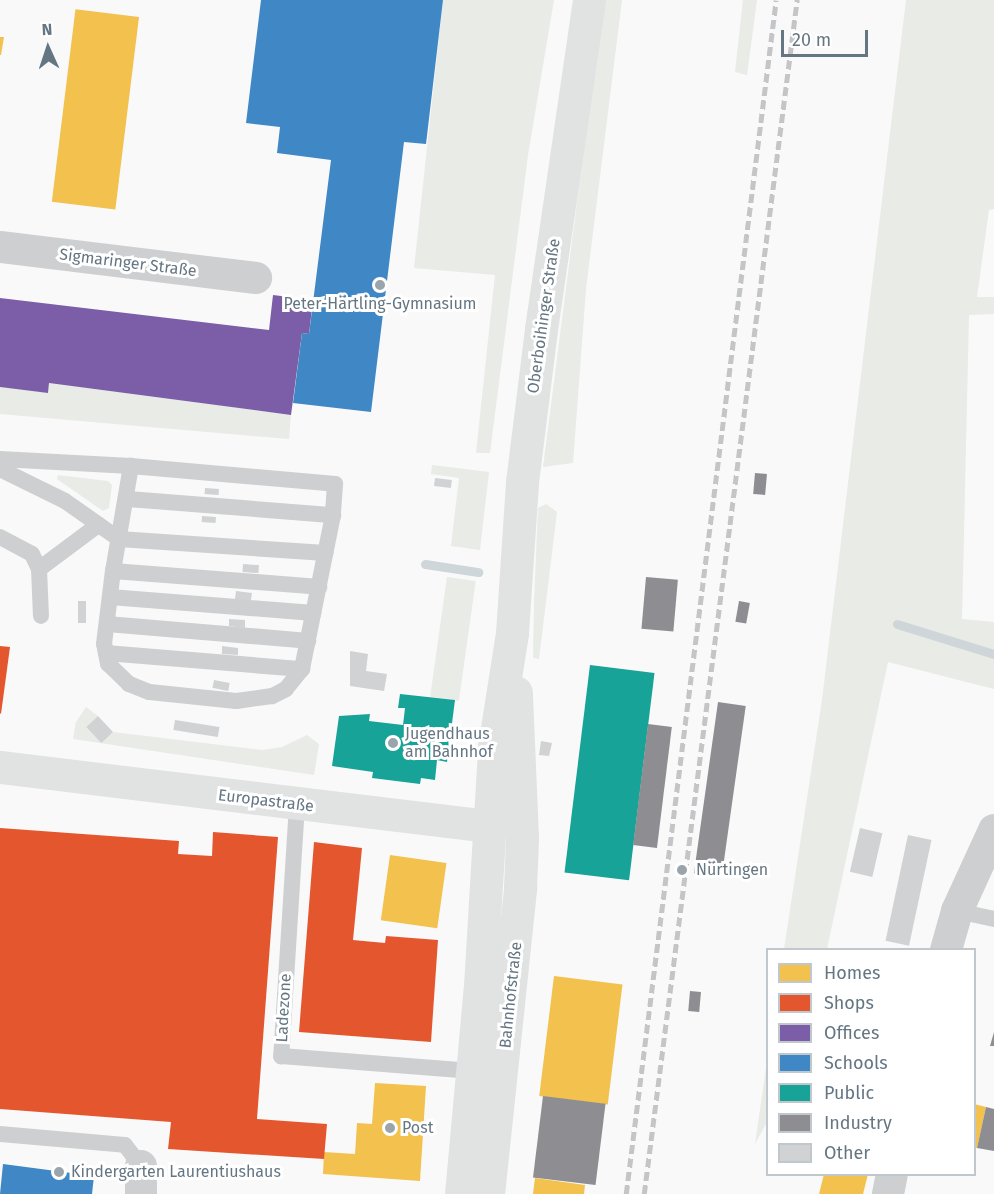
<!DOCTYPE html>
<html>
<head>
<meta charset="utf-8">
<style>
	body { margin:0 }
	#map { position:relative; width:994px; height:1194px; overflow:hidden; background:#f9f9f9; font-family:"Fira Sans",sans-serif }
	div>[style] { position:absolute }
	.green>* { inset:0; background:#e8ebe6; transform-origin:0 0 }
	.homes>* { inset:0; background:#f2c14e; transform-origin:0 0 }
	.shops>* { inset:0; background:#e4572e }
	.offices>* { inset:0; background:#7b5ea7 }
	.schools>* { inset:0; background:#3f88c5 }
	.public>* { inset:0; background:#17a398; transform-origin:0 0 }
	.industry>* { inset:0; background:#8d8d92; transform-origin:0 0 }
	.stream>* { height:9px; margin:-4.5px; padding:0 4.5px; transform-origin:4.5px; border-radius:4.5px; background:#ced6d9 }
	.building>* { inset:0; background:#d0d2d3; transform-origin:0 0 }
	.lane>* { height:16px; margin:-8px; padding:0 8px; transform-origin:8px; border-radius:8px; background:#cecfd0 }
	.street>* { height:32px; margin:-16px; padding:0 16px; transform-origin:16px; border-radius:16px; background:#cecfd0 }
	.secondary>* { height:33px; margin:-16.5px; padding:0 16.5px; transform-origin:16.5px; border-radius:16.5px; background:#e1e2e2 }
	.rail>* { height:4.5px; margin-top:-2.25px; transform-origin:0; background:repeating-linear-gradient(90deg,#c3c5c6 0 9px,transparent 0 13.5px) }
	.dots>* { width:16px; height:16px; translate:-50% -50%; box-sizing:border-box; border:3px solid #fff; border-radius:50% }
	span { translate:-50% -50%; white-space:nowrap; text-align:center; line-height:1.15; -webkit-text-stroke:6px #fff; paint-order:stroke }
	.street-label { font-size:16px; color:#657683 }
	.poi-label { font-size:16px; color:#657683 }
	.left { translate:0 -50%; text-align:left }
	.legend { position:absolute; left:766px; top:948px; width:210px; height:228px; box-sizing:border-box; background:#fff; border:2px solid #c1c8cd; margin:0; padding:8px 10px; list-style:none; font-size:18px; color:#657683 }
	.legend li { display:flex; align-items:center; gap:12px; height:30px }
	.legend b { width:30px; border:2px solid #c1c8cd }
	.north { position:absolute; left:18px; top:18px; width:60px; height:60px; -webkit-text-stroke:4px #fff; paint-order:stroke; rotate:357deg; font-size:16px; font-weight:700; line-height:24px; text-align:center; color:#657683 }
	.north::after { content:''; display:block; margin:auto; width:21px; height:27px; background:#657683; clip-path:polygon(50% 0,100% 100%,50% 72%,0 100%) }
	.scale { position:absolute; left:781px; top:30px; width:87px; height:27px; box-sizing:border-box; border:3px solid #657683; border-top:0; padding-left:8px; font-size:18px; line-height:21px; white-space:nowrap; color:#657683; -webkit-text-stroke:4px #fff; paint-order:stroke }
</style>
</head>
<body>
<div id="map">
	<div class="green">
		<div style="clip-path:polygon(443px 0,554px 0,528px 155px,490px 453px,476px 453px,495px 275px,414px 268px)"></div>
		<div style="clip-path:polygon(603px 0,622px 0,586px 289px,573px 463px,543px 467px)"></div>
		<div style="clip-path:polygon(743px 0,757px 0,747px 75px,735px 72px)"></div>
		<div style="clip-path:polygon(906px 0,994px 0,994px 209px,989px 210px,977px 297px,994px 297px,994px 314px,969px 315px,962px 619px,994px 622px,994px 689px,888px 662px,827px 949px,784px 949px,822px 700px)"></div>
		<div style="clip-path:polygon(49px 383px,291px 415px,289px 439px,0 414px,0 387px,48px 393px)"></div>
		<div style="clip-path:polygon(432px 465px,489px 472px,480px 550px,451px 546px,459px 478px,431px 474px)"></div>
		<div style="clip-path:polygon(58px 475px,108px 481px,112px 485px,109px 508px,103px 511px,57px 479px)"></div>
		<div style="clip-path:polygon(546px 504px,557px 512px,539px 659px,533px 658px,534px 601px,538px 508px)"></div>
		<div style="left:447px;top:577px;width:29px;height:121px;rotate:8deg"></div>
		<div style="clip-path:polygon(86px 707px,98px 716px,87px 727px,101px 742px,113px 732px,262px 750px,282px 747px,307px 735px,319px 744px,314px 775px,73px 739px,76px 722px)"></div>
		<div style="clip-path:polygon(767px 1061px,767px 1122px,755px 1144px)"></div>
	</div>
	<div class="homes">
		<div style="left:139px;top:17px;width:194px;height:64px;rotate:97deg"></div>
		<div style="clip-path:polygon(0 37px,4px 37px,1px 55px,0 55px)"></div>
		<div style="left:390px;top:855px;width:57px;height:66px;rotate:8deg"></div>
		<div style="left:554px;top:976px;width:69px;height:121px;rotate:7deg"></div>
		<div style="clip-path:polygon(375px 1083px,426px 1086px,420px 1181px,323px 1174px,324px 1152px,355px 1154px,357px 1123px,372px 1124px)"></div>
		<div style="clip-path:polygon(974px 1104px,986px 1107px,977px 1148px,974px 1147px)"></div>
		<div style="clip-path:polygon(824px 1174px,868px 1174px,863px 1194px,819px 1194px)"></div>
		<div style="clip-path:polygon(535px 1178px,585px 1185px,584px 1194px,533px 1194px)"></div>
	</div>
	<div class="shops">
		<div style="clip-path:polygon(0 646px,10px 647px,1px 714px,0 713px)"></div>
		<div style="clip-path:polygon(0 828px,179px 841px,178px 854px,212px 856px,213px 832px,278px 837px,257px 1119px,327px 1124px,324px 1159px,168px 1149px,171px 1122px,0 1109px)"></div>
		<div style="clip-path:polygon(314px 842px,362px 848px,353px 940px,385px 943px,386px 936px,438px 940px,431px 1042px,299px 1032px)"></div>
	</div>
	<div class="offices">
		<div style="clip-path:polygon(273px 295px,313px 300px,309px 334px,302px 333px,291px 415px,49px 383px,48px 393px,0 387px,0 298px,269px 330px)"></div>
	</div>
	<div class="schools">
		<div style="clip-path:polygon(261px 0,443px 0,426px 144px,404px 142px,371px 412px,293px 403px,302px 333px,309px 334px,331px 160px,277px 153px,280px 127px,246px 123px)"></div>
		<div style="clip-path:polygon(3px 1164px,94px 1176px,92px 1194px,0 1194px)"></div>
	</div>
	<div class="public">
		<div style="left:590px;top:665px;width:65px;height:209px;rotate:7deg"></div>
		<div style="clip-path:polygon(400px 694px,455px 700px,447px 762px,437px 760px,435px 780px,421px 778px,420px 784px,372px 778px,373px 772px,332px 766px,339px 716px,370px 714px,369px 721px,403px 725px,405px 708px,398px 708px)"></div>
	</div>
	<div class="industry">
		<div style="left:755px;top:473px;width:12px;height:21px;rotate:5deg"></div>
		<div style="left:646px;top:577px;width:32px;height:52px;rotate:5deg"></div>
		<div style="left:739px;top:601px;width:11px;height:21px;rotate:10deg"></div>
		<div style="left:718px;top:702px;width:28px;height:173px;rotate:8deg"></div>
		<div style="left:648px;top:724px;width:24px;height:122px;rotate:7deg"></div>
		<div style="left:690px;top:991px;width:11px;height:20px;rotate:5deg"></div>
		<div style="clip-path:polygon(994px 1032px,994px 1046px,990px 1046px)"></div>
		<div style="left:543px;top:1096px;width:63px;height:82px;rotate:7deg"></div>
		<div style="clip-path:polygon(986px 1107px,994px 1109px,994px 1151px,977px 1148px)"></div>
	</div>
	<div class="stream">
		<div style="left:425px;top:564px;width:54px;rotate:8.6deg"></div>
		<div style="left:897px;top:624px;width:102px;rotate:17.2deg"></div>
	</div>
	<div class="building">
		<div style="left:435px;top:478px;width:17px;height:8px;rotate:7deg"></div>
		<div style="left:205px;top:488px;width:14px;height:6px;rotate:4deg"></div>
		<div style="left:202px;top:516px;width:14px;height:6px;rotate:4deg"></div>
		<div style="left:243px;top:564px;width:16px;height:8px;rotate:4deg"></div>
		<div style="left:236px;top:591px;width:16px;height:8px;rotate:7deg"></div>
		<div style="left:78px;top:601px;width:8px;height:22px"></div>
		<div style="clip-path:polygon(229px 619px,245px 620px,245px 628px,229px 626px)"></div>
		<div style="clip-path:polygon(222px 646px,238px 648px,238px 655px,222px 654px)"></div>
		<div style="clip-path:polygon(350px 651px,368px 654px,366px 671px,387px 674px,384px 691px,350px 686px)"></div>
		<div style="left:214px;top:680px;width:16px;height:8px;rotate:11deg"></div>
		<div style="left:98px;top:716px;width:22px;height:16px;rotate:47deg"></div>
		<div style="left:175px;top:720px;width:45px;height:10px;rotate:9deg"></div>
		<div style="clip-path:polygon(541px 741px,552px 743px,549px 756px,539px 755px)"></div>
		<div style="left:860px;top:828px;width:23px;height:45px;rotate:13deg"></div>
		<div style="left:908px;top:835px;width:24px;height:108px;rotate:12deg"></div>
	</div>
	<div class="lane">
		<div style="left:0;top:459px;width:131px;rotate:3.1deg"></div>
		<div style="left:131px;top:466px;width:205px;rotate:5deg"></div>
		<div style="left:335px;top:484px;width:31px;rotate:94deg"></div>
		<div style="left:333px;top:515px;width:157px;rotate:101.4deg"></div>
		<div style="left:302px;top:669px;width:26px;rotate:129deg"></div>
		<div style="left:286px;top:689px;width:16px;rotate:153deg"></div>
		<div style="left:272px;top:696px;width:36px;rotate:172deg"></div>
		<div style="left:236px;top:701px;width:87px;rotate:-174.1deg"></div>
		<div style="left:149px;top:692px;width:22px;rotate:-158deg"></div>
		<div style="left:129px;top:684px;width:29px;rotate:-136deg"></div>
		<div style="left:108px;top:664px;width:20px;rotate:-101deg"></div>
		<div style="left:104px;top:644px;width:74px;rotate:-83deg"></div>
		<div style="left:113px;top:571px;width:107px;rotate:-80.3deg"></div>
		<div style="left:0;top:469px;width:72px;rotate:26.2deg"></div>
		<div style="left:65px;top:501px;width:66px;rotate:35.1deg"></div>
		<div style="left:119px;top:539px;width:207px;rotate:3.9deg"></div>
		<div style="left:128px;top:499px;width:206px;rotate:4.5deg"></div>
		<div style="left:0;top:537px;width:36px;rotate:28deg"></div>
		<div style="left:32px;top:554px;width:17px;rotate:65deg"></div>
		<div style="left:39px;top:569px;width:47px;rotate:87.6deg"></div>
		<div style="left:39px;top:569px;width:74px;rotate:-36.7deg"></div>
		<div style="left:113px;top:571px;width:207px;rotate:4.4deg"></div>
		<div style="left:110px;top:597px;width:204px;rotate:4.5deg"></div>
		<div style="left:107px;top:624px;width:202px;rotate:4.8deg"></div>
		<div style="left:106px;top:653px;width:197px;rotate:4.7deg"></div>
		<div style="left:297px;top:805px;width:252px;rotate:93.6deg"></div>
		<div style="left:281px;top:1056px;width:192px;rotate:4.5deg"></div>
		<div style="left:957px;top:911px;width:38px;rotate:12deg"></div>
		<div style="left:0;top:1134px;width:125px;rotate:5deg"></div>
		<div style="left:125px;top:1145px;width:26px;rotate:53deg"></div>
	</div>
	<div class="street">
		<div style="left:0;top:247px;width:258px;rotate:6.9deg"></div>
		<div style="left:946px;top:950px;width:41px;rotate:-74.2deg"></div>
		<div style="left:957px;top:911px;width:89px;rotate:-65.4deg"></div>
		<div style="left:141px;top:1194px;width:28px;rotate:-90deg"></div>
		<div style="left:888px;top:1194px;width:20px;rotate:-79deg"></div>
	</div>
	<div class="secondary">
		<div style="left:0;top:767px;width:491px;rotate:6.9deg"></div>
		<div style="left:487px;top:826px;width:21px;rotate:-35deg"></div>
		<div style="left:461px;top:1194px;width:209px;rotate:-84.8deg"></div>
		<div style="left:480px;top:986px;width:239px;rotate:-86.6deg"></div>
		<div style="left:494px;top:747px;width:115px;rotate:-81deg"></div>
		<div style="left:512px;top:633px;width:151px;rotate:-86.2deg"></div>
		<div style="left:522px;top:482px;width:154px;rotate:-82.9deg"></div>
		<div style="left:541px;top:329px;width:332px;rotate:-81.7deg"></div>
		<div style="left:488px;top:1194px;width:308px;rotate:-84deg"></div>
		<div style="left:520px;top:888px;width:50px;rotate:-87.7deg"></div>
		<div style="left:522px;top:838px;width:146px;rotate:-92.4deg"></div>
	</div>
	<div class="rail">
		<div style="left:626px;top:1194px;width:1203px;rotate:-82.84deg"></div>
		<div style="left:644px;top:1194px;width:1204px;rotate:-82.7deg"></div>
	</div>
	<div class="dots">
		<div style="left:380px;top:285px;background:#99a4ac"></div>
		<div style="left:393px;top:743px;background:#99a4ac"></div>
		<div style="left:682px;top:870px;background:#99a4ac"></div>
		<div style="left:390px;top:1128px;background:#99a4ac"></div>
		<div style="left:59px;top:1172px;background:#99a4ac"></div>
	</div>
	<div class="street-label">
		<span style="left:128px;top:263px;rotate:7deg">Sigmaringer Straße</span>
		<span style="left:544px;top:316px;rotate:-82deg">Oberboihinger Straße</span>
		<span style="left:266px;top:801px;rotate:7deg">Europastraße</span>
		<span style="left:511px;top:995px;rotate:-84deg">Bahnhofstraße</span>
		<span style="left:284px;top:1008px;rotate:-87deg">Ladezone</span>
	</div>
	<div class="poi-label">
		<span style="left:380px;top:304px">Peter-Härtling-Gymnasium</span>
		<span class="left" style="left:405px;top:743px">Jugendhaus<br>am Bahnhof</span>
		<span class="left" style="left:696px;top:870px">Nürtingen</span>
		<span class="left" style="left:402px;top:1128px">Post</span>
		<span class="left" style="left:71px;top:1172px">Kindergarten Laurentiushaus</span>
	</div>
	<ul class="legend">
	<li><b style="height:16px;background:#f2c14e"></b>Homes</li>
	<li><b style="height:16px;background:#e4572e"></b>Shops</li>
	<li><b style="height:16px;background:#7b5ea7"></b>Offices</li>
	<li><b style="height:16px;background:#3f88c5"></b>Schools</li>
	<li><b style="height:16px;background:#17a398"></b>Public</li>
	<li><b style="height:16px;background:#8d8d92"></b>Industry</li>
	<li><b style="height:16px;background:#d0d2d3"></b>Other</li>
	</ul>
	<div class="north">N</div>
	<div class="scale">20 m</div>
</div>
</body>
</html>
